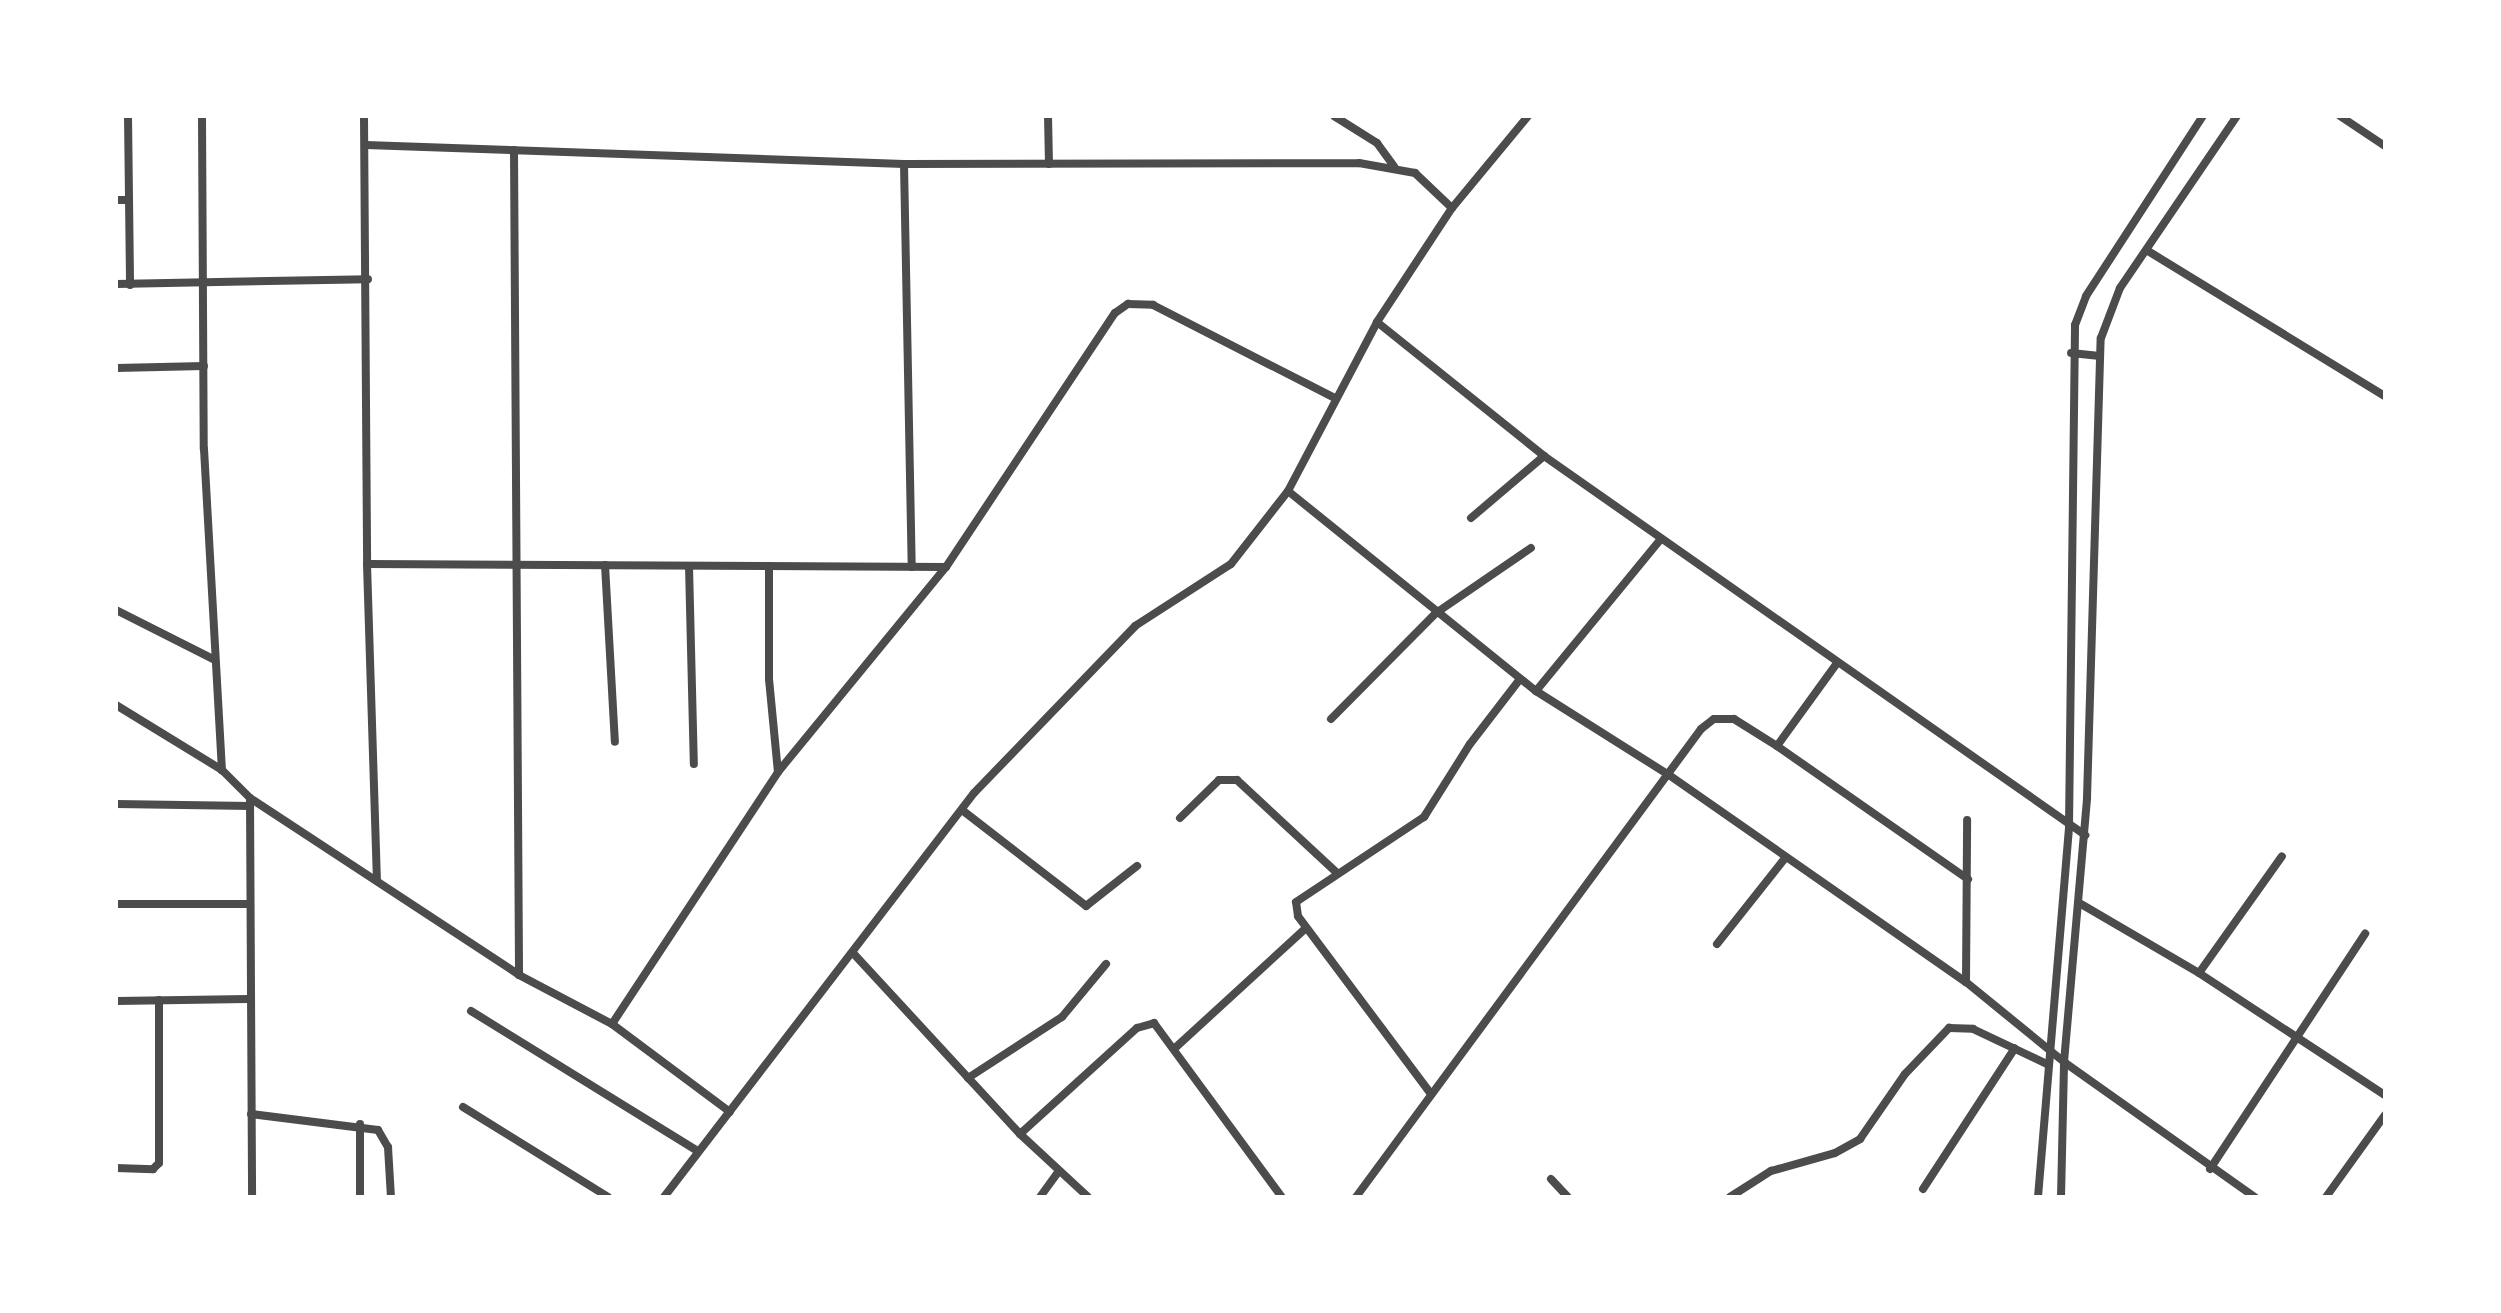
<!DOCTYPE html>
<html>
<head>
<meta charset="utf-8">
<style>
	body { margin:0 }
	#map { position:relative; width:2501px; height:1313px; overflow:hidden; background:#fff; font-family:"PT Sans",sans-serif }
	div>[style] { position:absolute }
	.minor>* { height:8px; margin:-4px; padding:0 4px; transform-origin:4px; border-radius:4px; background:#4c4c4c }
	span { translate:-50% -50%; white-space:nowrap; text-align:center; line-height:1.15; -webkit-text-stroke:8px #fff; paint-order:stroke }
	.frame { position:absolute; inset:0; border:118px solid #fff; pointer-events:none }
</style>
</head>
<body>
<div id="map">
	<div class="minor">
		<div style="left:128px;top:116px;width:169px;rotate:89.3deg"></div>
		<div style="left:202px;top:116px;width:333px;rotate:89.7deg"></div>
		<div style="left:204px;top:449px;width:322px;rotate:86.8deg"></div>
		<div style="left:364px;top:116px;width:448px;rotate:89.6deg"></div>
		<div style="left:367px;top:564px;width:314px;rotate:88.2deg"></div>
		<div style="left:1048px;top:116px;width:48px;rotate:88.8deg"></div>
		<div style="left:1334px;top:116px;width:51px;rotate:32.1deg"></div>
		<div style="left:1377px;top:143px;width:29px;rotate:54deg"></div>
		<div style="left:2340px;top:116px;width:54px;rotate:33.7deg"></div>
		<div style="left:366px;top:145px;width:538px;rotate:2.02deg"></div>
		<div style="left:904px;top:164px;width:455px;rotate:-0.1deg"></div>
		<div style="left:1359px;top:163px;width:57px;rotate:10.1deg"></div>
		<div style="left:1415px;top:173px;width:51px;rotate:43.4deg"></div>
		<div style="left:514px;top:150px;width:825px;rotate:89.65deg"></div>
		<div style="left:904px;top:164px;width:403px;rotate:88.9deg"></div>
		<div style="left:116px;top:200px;width:13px"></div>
		<div style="left:2148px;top:251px;width:278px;rotate:31.5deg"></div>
		<div style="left:116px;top:284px;width:252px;rotate:-1.1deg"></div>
		<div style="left:1377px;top:322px;width:214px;rotate:38.7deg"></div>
		<div style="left:1544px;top:456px;width:661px;rotate:35.01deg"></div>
		<div style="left:2071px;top:353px;width:29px;rotate:6deg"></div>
		<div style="left:116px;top:368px;width:88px;rotate:-1.3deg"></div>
		<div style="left:1288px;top:491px;width:319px;rotate:38.9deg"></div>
		<div style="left:1536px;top:691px;width:157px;rotate:32.3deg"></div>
		<div style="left:1669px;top:775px;width:362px;rotate:34.9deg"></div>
		<div style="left:1966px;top:982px;width:127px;rotate:39.2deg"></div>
		<div style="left:2064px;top:1062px;width:234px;rotate:35.3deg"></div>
		<div style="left:1471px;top:518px;width:96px;rotate:-40.3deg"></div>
		<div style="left:367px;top:564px;width:579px;rotate:0.3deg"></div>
		<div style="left:605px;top:565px;width:177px;rotate:86.8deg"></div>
		<div style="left:689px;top:566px;width:198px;rotate:88.6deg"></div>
		<div style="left:769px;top:566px;width:113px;rotate:90deg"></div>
		<div style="left:769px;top:679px;width:93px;rotate:84.5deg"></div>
		<div style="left:116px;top:610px;width:109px;rotate:26.8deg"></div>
		<div style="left:1536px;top:691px;width:197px;rotate:-50.6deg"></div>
		<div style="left:116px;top:705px;width:124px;rotate:31.5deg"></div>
		<div style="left:222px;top:770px;width:40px;rotate:45deg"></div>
		<div style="left:250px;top:798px;width:322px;rotate:33.3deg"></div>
		<div style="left:519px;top:975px;width:105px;rotate:27.8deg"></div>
		<div style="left:612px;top:1024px;width:147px;rotate:36.7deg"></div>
		<div style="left:1331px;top:719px;width:149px;rotate:-45.3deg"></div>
		<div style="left:1436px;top:613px;width:115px;rotate:-34.4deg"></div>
		<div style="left:1777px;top:746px;width:102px;rotate:-54.1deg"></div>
		<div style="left:250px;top:798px;width:399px;rotate:89.7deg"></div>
		<div style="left:116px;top:804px;width:134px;rotate:0.9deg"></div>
		<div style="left:962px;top:810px;width:157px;rotate:37.7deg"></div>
		<div style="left:1086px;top:906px;width:65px;rotate:-38.1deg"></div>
		<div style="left:1180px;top:818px;width:54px;rotate:-44.3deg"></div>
		<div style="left:1219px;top:780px;width:18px"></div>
		<div style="left:1237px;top:780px;width:137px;rotate:42.9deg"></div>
		<div style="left:116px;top:904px;width:133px"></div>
		<div style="left:2081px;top:904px;width:137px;rotate:30.3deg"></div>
		<div style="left:2199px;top:973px;width:222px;rotate:33.3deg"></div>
		<div style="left:1717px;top:944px;width:111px;rotate:-51.6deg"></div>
		<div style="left:853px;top:953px;width:246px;rotate:47.3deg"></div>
		<div style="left:1020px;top:1134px;width:93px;rotate:42.8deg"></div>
		<div style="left:2199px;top:973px;width:143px;rotate:-54.6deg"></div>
		<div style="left:1966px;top:982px;width:162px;rotate:-89.6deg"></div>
		<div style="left:116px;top:1001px;width:132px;rotate:-0.9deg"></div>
		<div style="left:471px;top:1011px;width:264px;rotate:31.7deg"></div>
		<div style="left:612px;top:1024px;width:302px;rotate:-56.6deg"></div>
		<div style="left:778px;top:772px;width:265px;rotate:-50.7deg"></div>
		<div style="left:946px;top:567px;width:305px;rotate:-56.4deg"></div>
		<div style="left:1115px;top:313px;width:16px;rotate:-35deg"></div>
		<div style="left:1128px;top:304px;width:25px;rotate:2deg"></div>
		<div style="left:1153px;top:305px;width:204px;rotate:27.1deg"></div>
		<div style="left:1175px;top:1048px;width:178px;rotate:-42.5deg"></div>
		<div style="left:968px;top:1078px;width:112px;rotate:-33deg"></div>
		<div style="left:1062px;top:1017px;width:69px;rotate:-50.3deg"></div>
		<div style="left:1431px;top:1094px;width:222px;rotate:-126.8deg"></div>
		<div style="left:1298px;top:916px;width:14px;rotate:-98deg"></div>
		<div style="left:1296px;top:902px;width:154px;rotate:-33.6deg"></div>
		<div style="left:1424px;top:817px;width:86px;rotate:-57.8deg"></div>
		<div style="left:1470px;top:744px;width:82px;rotate:-52.4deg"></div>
		<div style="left:463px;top:1107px;width:171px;rotate:31.8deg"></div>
		<div style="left:251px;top:1114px;width:128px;rotate:7.2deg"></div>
		<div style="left:378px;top:1130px;width:20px;rotate:60deg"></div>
		<div style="left:388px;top:1147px;width:50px;rotate:86.6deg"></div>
		<div style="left:1020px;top:1134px;width:158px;rotate:-42.2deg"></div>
		<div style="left:1137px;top:1028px;width:18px;rotate:-16deg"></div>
		<div style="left:1154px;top:1023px;width:216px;rotate:53.7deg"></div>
		<div style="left:116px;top:1168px;width:37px;rotate:2deg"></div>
		<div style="left:153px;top:1169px;width:8px;rotate:-45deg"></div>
		<div style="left:159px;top:1163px;width:163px;rotate:-90deg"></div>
		<div style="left:2210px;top:1169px;width:282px;rotate:-56.6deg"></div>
		<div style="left:1551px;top:1179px;width:25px;rotate:47deg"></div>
		<div style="left:1923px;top:1189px;width:168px;rotate:-56.9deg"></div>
		<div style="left:360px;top:1197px;width:73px;rotate:-90deg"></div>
		<div style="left:664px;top:1197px;width:509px;rotate:-52.5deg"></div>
		<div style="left:974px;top:793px;width:232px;rotate:-46deg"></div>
		<div style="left:1135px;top:626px;width:114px;rotate:-32.9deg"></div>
		<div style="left:1231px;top:564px;width:93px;rotate:-52deg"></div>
		<div style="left:1288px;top:491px;width:191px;rotate:-62.2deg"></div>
		<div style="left:1377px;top:322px;width:136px;rotate:-56.7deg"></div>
		<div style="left:1452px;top:208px;width:119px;rotate:-50.4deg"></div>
		<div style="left:1040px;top:1197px;width:32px;rotate:-54deg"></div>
		<div style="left:1356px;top:1197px;width:581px;rotate:-53.6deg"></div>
		<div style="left:1701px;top:729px;width:16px;rotate:-38deg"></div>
		<div style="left:1714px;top:719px;width:20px"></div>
		<div style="left:1734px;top:719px;width:51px;rotate:32.1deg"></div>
		<div style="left:1777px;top:746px;width:233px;rotate:34.9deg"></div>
		<div style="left:1730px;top:1197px;width:49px;rotate:-32.4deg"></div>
		<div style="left:1771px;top:1171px;width:66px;rotate:-15.7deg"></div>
		<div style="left:1835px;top:1153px;width:29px;rotate:-29deg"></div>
		<div style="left:1860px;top:1139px;width:79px;rotate:-55.3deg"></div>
		<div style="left:1905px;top:1074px;width:64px;rotate:-46.3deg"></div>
		<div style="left:1949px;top:1028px;width:24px;rotate:2deg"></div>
		<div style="left:1973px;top:1029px;width:82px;rotate:25.3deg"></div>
		<div style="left:2038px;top:1197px;width:372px;rotate:-85.2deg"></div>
		<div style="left:2069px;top:826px;width:501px;rotate:-89.31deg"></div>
		<div style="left:2075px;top:325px;width:31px;rotate:-69deg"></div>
		<div style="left:2086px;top:296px;width:215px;rotate:-57deg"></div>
		<div style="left:2061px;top:1197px;width:135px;rotate:-88.7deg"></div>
		<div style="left:2064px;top:1062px;width:265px;rotate:-85deg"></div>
		<div style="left:2087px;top:798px;width:460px;rotate:-88.3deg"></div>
		<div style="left:2101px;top:338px;width:53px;rotate:-69.2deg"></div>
		<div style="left:2120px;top:288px;width:208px;rotate:-55.8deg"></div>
		<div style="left:2326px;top:1197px;width:101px;rotate:-54.3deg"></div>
	</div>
	<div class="frame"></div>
</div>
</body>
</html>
